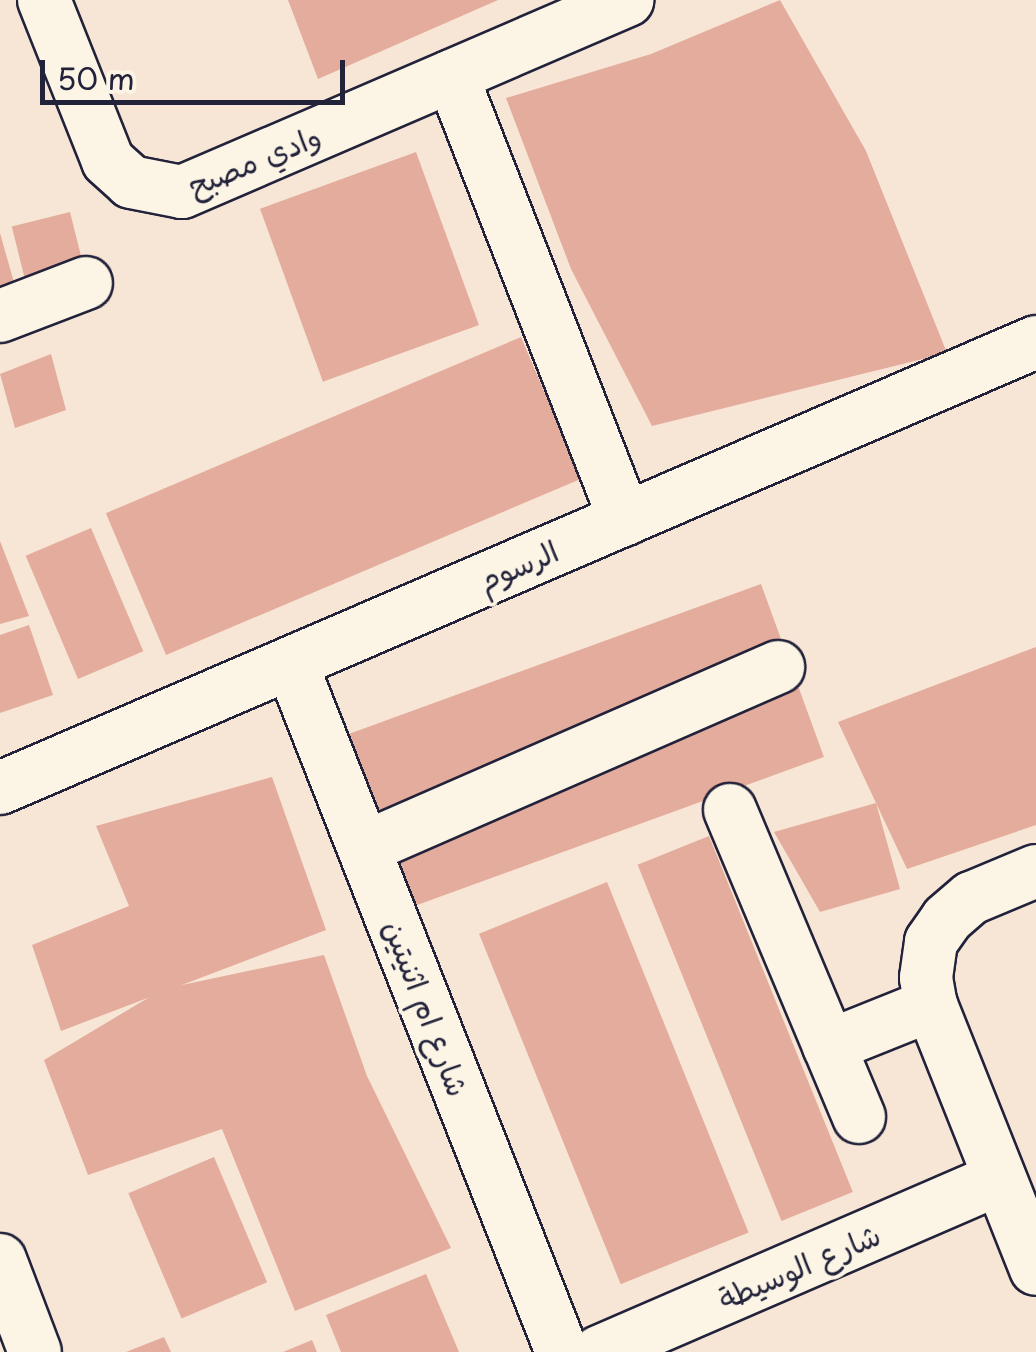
<!DOCTYPE html>
<html>
<head>
<meta charset="utf-8">
<style>
	body { margin:0 }
	#map { position:relative; width:1036px; height:1352px; overflow:hidden; background:#f7e6d6; font-family:"Playpen Sans","Playpen Sans Arabic",sans-serif }
	div>[style] { position:absolute }
	.building>* { inset:0; background:#e4ac9c; transform-origin:0 0 }
	.roads { filter:drop-shadow(2px 0 #22223b) drop-shadow(-2px 0 #22223b) drop-shadow(0 2px #22223b) drop-shadow(0 -2px #22223b) }
	.minor>* { height:52px; margin:-26px; padding:0 26px; transform-origin:26px; border-radius:26px; background:#fcf5e5 }
	span { translate:-50% -50%; white-space:nowrap; text-align:center; line-height:1.15; -webkit-text-stroke:8px #fcf5e5; paint-order:stroke }
	.street-label { font-size:30px; color:#22223b }
	.scale { position:absolute; left:40px; top:60px; width:305px; height:45px; box-sizing:border-box; border:5px solid #22223b; border-top:0; padding-left:12px; font-size:30px; line-height:35px; white-space:nowrap; color:#22223b; -webkit-text-stroke:8px #fcf5e5; paint-order:stroke }
</style>
</head>
<body>
<div id="map">
	<div class="building">
		<div style="clip-path:polygon(288px 0,498px 0,318px 79px)"></div>
		<div style="clip-path:polygon(780px 0,866px 151px,947px 353px,652px 426px,571px 269px,506px 98px,651px 54px)"></div>
		<div style="left:416px;top:152px;width:184px;height:166px;rotate:70deg"></div>
		<div style="left:70px;top:212px;width:57px;height:60px;rotate:76deg"></div>
		<div style="clip-path:polygon(0 233px,15px 286px,0 292px)"></div>
		<div style="left:521px;top:337px;width:154px;height:451px;rotate:67deg"></div>
		<div style="clip-path:polygon(51px 354px,66px 410px,15px 428px,0 374px)"></div>
		<div style="left:91px;top:528px;width:134px;height:71px;rotate:67deg"></div>
		<div style="clip-path:polygon(0 541px,29px 616px,0 624px)"></div>
		<div style="left:761px;top:584px;width:184px;height:438px;rotate:70deg"></div>
		<div style="clip-path:polygon(29px 625px,53px 695px,0 713px,0 635px)"></div>
		<div style="clip-path:polygon(1036px 647px,1036px 825px,907px 869px,876px 803px,900px 889px,820px 912px,774px 832px,876px 803px,838px 722px)"></div>
		<div style="clip-path:polygon(272px 777px,326px 930px,61px 1031px,32px 945px,129px 906px,96px 826px)"></div>
		<div style="left:709px;top:836px;width:384px;height:77px;rotate:68deg"></div>
		<div style="left:607px;top:882px;width:378px;height:138px;rotate:68deg"></div>
		<div style="clip-path:polygon(324px 955px,367px 1076px,451px 1248px,295px 1311px,222px 1129px,88px 1175px,44px 1060px,163px 989px)"></div>
		<div style="left:214px;top:1157px;width:136px;height:93px;rotate:67deg"></div>
		<div style="clip-path:polygon(426px 1274px,459px 1352px,341px 1352px,326px 1315px)"></div>
		<div style="clip-path:polygon(164px 1337px,171px 1352px,126px 1352px)"></div>
		<div style="clip-path:polygon(312px 1340px,317px 1352px,283px 1352px)"></div>
	</div>
	<div class="roads">
		<div class="minor">
			<div style="left:44px;top:0;width:173px;rotate:68.3deg"></div>
			<div style="left:108px;top:161px;width:31px;rotate:42deg"></div>
			<div style="left:131px;top:182px;width:52px;rotate:11.1deg"></div>
			<div style="left:182px;top:192px;width:485px;rotate:-23.3deg"></div>
			<div style="left:452px;top:76px;width:476px;rotate:68.7deg"></div>
			<div style="left:0;top:316px;width:92px;rotate:-21deg"></div>
			<div style="left:291px;top:663px;width:740px;rotate:68.53deg"></div>
			<div style="left:0;top:788px;width:1128px;rotate:-23.29deg"></div>
			<div style="left:730px;top:810px;width:333px;rotate:67.2deg"></div>
			<div style="left:364px;top:848px;width:452px;rotate:-23.6deg"></div>
			<div style="left:1036px;top:871px;width:70px;rotate:157.4deg"></div>
			<div style="left:971px;top:898px;width:32px;rotate:139deg"></div>
			<div style="left:947px;top:919px;width:28px;rotate:125deg"></div>
			<div style="left:931px;top:942px;width:36px;rotate:98deg"></div>
			<div style="left:926px;top:978px;width:27px;rotate:80deg"></div>
			<div style="left:931px;top:1005px;width:284px;rotate:68.3deg"></div>
			<div style="left:829px;top:1046px;width:110px;rotate:-21.9deg"></div>
			<div style="left:0;top:1260px;width:98px;rotate:69.2deg"></div>
			<div style="left:599px;top:1352px;width:435px;rotate:-23.4deg"></div>
		</div>
	</div>
	<div class="street-label">
		<span style="left:254px;top:160px;rotate:-22deg">وادي مصبح</span>
		<span style="left:518px;top:565px;rotate:-23deg">الرسوم</span>
		<span style="left:427px;top:1008px;rotate:69deg">شارع ام اثنيتين</span>
		<span style="left:799px;top:1266px;rotate:-23deg">شارع الوسيطة</span>
	</div>
	<div class="scale">50 m</div>
</div>
</body>
</html>
